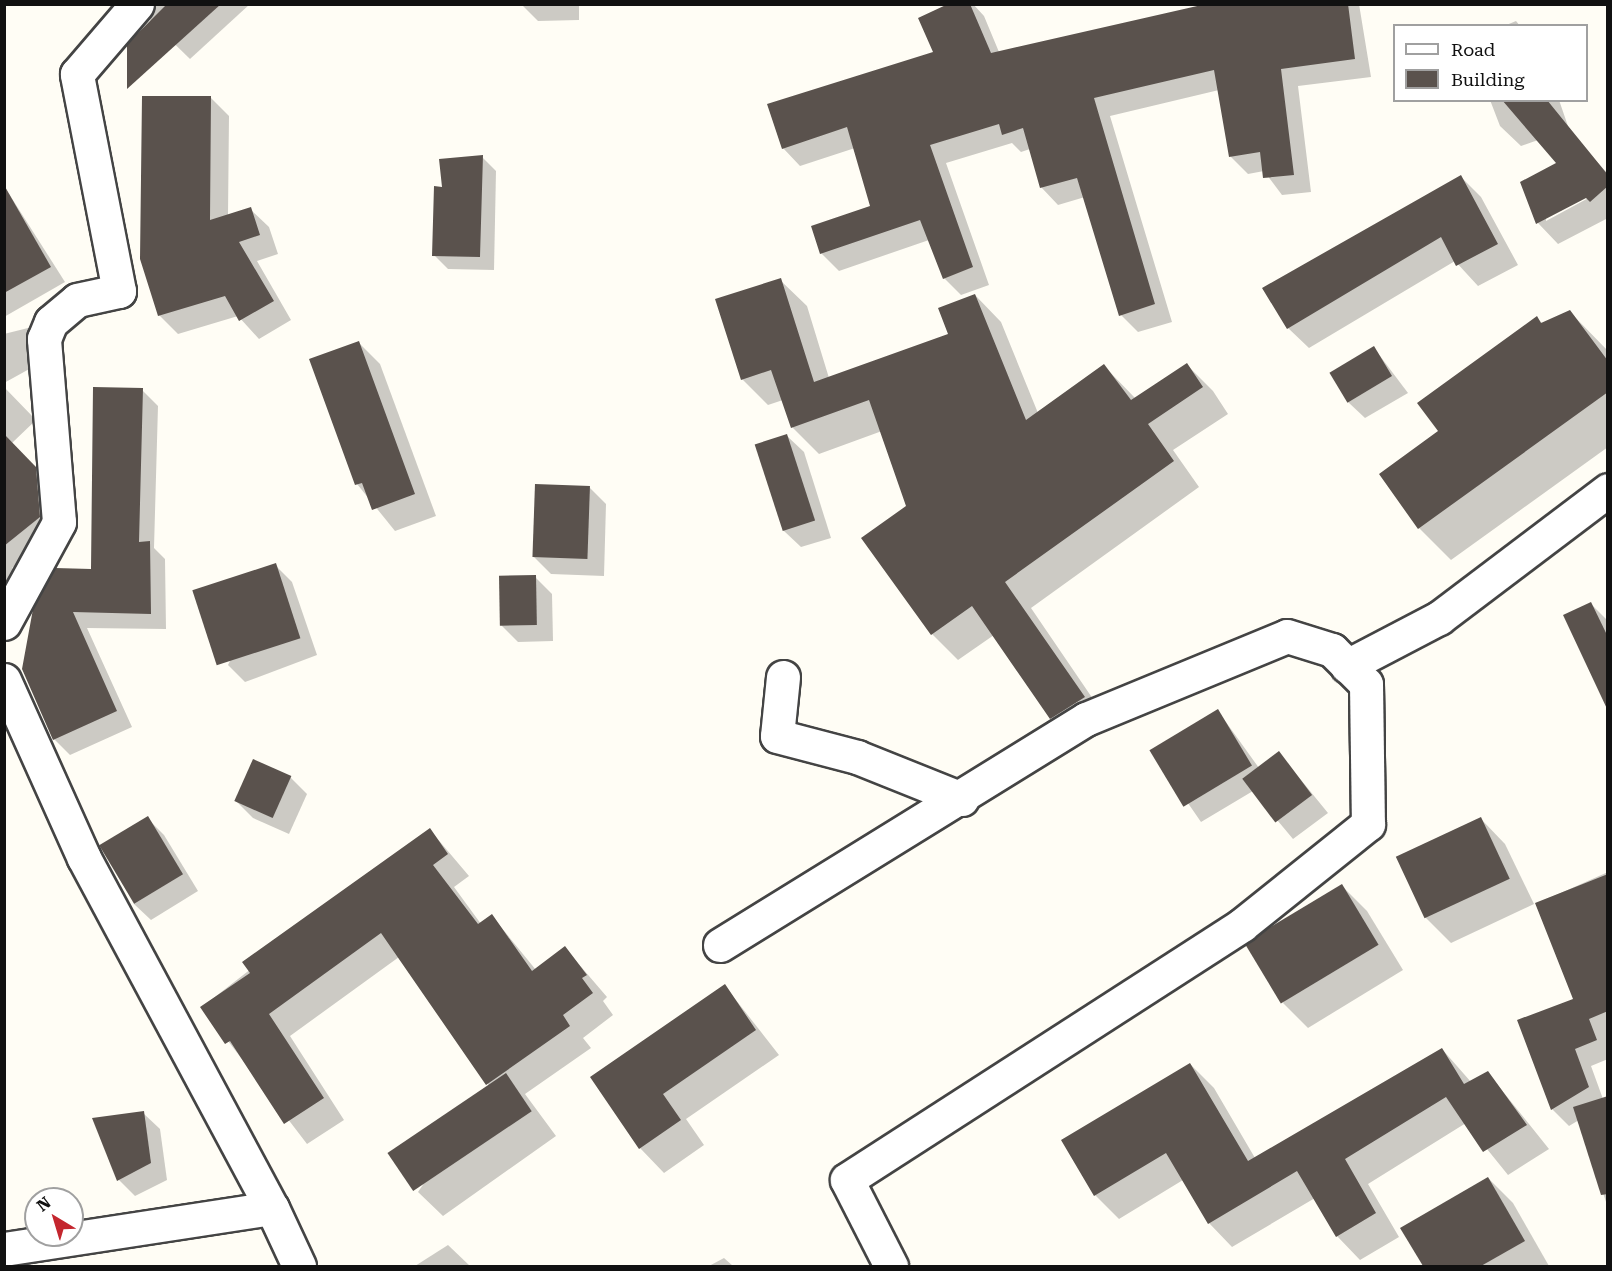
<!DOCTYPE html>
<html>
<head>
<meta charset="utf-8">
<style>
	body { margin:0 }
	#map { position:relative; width:1612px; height:1271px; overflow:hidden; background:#fffdf5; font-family:"Roboto Serif",serif }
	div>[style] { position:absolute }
	.shadow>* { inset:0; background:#0003 }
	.building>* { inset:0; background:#5a524d; transform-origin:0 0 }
	.roads { filter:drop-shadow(2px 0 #444) drop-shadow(-2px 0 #444) drop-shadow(0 2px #444) drop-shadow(0 -2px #444) }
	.minor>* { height:33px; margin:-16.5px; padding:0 16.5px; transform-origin:16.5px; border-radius:16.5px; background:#fff }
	span { translate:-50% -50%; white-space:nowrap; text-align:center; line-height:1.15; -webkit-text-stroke:6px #fff; paint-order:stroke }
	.frame { position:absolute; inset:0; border:6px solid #111; pointer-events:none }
	.legend { position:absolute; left:1393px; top:24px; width:195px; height:78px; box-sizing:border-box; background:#fff; border:2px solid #a0a0a0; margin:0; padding:8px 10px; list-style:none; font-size:18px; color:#111 }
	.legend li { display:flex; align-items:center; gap:12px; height:30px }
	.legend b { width:30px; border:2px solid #a0a0a0 }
	.north { position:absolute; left:24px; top:1187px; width:60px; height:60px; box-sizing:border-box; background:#fff; border:2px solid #a0a0a0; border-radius:50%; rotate:322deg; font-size:16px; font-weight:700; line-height:24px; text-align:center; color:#111 }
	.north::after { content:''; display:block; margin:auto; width:21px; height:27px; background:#c4262e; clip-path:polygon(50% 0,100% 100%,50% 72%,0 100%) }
</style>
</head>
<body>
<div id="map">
	<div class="shadow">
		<div style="clip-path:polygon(156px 4px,250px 4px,190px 59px,150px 20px)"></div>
		<div style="clip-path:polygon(521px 4px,579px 4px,579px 20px,538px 21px)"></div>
		<div style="clip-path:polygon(952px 4px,973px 4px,984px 16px,999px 52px,1213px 4px,1359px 4px,1371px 77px,1298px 86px,1311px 192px,1282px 195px,1264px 171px,1248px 174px,1231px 157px,1219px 90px,1110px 116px,1172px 322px,1138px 332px,1121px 315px,1085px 197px,1058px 205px,1041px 187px,1030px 149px,1021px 152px,1012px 143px,946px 163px,989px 285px,961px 295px,944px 278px,929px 240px,839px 271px,821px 253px,872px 207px,855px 148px,800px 166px,783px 148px,935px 53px)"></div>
		<div style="clip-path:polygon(1516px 21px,1520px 26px,1504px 26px)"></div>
		<div style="clip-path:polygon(211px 98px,229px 116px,228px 216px,250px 209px,269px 227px,278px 254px,257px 261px,291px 320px,259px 339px,238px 316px,178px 334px,159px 315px)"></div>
		<div style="clip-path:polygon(evenodd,1490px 100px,1559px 100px,1570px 132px,1608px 174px,1608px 218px,1558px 244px,1538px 223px,1559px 164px,1538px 140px,1521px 146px,1500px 126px,1490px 100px,1592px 193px,1594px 195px,1546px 221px,1546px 217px,1592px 193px)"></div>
		<div style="clip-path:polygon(482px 157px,496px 171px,494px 270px,448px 269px,434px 255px,443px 188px)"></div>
		<div style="clip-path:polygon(1461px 177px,1481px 197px,1518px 265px,1478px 286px,1455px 261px,1309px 348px,1288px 328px)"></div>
		<div style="clip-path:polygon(4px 186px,65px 282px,4px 317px)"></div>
		<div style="clip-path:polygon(780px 280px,807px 306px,829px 378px,950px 335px,975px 295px,1001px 322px,1038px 413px,1104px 366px,1136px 399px,1187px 365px,1213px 391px,1228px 414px,1173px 450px,1199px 487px,1031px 608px,1110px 724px,1077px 745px,1051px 718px,994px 635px,958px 660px,932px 634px,908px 506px,882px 431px,819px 454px,793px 428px,783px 400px,768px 405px,742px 379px)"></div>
		<div style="clip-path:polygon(1570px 312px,1608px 351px,1608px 447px,1451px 560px,1419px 528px,1440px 432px,1537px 318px,1543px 324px)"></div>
		<div style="clip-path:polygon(28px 328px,45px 345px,42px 362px,4px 383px,4px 334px)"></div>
		<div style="clip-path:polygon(358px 342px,380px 364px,436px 516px,395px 531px,357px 484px)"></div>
		<div style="clip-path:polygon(1374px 348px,1408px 393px,1365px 418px,1348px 402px)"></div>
		<div style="clip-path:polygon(4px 387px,36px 420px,12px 443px,51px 484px,55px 533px,12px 568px,28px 584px,4px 622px)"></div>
		<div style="clip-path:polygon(142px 390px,158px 406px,154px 548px,165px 559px,166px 629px,87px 628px,132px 727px,70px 755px,54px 739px,23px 668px,92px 570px)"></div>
		<div style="clip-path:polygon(787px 436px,804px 452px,831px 538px,801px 547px,784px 531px)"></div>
		<div style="clip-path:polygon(589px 487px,606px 504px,604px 576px,551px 574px,534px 557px)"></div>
		<div style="clip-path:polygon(275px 565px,292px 582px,317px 655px,245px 682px,228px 665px)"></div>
		<div style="clip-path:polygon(535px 577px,552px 594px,553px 641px,518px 642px,501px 625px)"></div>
		<div style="clip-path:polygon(1591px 604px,1607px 620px,1608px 702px)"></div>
		<div style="clip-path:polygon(1218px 711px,1259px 768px,1279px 753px,1328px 813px,1293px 839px,1253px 791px,1201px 822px,1152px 751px)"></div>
		<div style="clip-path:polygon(290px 777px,307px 794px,289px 834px,253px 818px,236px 801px)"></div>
		<div style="clip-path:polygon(147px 818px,164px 835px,198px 891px,151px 920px,134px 904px,101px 846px)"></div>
		<div style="clip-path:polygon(1481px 819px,1505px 844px,1534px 904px,1451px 943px,1426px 918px,1398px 858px)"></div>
		<div style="clip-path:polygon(430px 830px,469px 876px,454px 887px,481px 924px,492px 916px,536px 970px,565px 948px,607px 997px,603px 1001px,613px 1015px,583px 1038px,591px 1048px,525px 1094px,556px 1136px,443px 1216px,418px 1192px,490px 1087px,399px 957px,290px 1036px,344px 1120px,307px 1144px,202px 1007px)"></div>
		<div style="clip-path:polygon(1608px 872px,1608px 1059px,1591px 1066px,1603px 1099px,1608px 1097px,1608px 1208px,1579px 1120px,1569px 1126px,1552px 1109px,1519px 1021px,1575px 1000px,1536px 904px)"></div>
		<div style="clip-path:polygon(1342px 886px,1367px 911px,1403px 970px,1308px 1028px,1283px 1003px)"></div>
		<div style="clip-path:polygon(725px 986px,779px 1055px,686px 1119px,704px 1145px,664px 1173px,640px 1148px,592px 1077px)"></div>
		<div style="clip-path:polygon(1442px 1049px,1471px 1082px,1488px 1073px,1549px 1149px,1508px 1175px,1466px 1123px,1368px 1184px,1399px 1237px,1360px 1260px,1337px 1236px,1315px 1198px,1232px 1247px,1209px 1223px,1183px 1180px,1119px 1219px,1095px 1195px,1190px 1064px,1214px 1088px,1255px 1158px)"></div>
		<div style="clip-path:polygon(143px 1113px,160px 1129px,167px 1180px,135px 1196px,119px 1180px)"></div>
		<div style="clip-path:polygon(1488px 1178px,1513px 1203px,1549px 1266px,1425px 1266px,1402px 1229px)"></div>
		<div style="clip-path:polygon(448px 1245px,470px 1266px,415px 1266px)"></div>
		<div style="clip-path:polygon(724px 1258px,733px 1266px,709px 1266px)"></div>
	</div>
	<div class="building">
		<div style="clip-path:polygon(167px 4px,221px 4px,127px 89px,127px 44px)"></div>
		<div style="clip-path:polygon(948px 4px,970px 4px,991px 53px,1206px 4px,1348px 4px,1355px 59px,1281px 69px,1294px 175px,1263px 178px,1260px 152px,1229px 157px,1214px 70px,1094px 98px,1155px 304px,1119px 316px,1077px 178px,1040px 188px,1023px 128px,1002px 135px,999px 124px,930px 145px,973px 267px,943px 279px,920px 220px,820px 254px,811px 226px,870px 206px,847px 127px,782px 149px,767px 104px,933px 52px,918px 18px)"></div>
		<div style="clip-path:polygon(142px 96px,211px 96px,210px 220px,251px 207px,260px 235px,239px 242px,274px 301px,239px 321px,225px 296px,158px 316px,140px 259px)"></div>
		<div style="clip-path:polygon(1502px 100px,1547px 100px,1608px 175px,1608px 186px,1590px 202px,1586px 198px,1536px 224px,1520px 182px,1556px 163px)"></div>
		<div style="clip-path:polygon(483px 155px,480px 257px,432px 256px,434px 186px,442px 187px,439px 159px)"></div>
		<div style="clip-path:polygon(1461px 175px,1498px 244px,1456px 266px,1441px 237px,1287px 329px,1262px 288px)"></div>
		<div style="clip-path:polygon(4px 185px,51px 267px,4px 293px)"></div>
		<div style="clip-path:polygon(781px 278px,814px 382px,948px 334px,938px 308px,975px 294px,1026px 420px,1104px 364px,1131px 400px,1187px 363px,1203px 387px,1148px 424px,1174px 461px,1005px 582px,1085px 697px,1050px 719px,972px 606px,931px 635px,861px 538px,906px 506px,869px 400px,791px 428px,771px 370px,741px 380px,715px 299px)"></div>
		<div style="clip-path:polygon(1570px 310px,1608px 361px,1608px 392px,1418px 529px,1379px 474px,1438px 431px,1417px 403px,1537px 316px,1541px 323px)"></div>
		<div style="clip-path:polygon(359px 341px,415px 494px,372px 510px,362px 483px,355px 485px,309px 359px)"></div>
		<div style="left:1374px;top:346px;width:35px;height:52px;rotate:59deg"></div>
		<div style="clip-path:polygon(93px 387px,143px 388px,139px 542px,150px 541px,151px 614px,73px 612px,117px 711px,53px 740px,22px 669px,33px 609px,55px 568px,91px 569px)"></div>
		<div style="clip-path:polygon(4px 434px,36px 467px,40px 517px,4px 546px)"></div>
		<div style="left:787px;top:434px;width:91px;height:34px;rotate:72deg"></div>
		<div style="left:535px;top:484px;width:55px;height:73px;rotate:2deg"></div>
		<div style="left:276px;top:563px;width:79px;height:88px;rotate:72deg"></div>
		<div style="left:536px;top:575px;width:50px;height:37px;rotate:89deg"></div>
		<div style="clip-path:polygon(1591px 602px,1608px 637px,1608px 711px,1563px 615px)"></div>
		<div style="left:1218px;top:709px;width:66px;height:80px;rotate:59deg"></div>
		<div style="left:1279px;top:751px;width:55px;height:46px;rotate:53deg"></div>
		<div style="left:253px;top:759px;width:42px;height:46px;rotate:24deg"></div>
		<div style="left:148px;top:816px;width:68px;height:57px;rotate:59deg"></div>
		<div style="left:1481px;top:817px;width:68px;height:94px;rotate:65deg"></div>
		<div style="clip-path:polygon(430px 828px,448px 854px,433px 865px,478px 924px,492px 914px,532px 971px,565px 946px,587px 975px,582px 978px,593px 993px,563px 1015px,570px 1026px,486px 1085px,381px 933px,269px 1014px,324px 1098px,284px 1124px,230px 1041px,225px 1044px,200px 1007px,250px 973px,242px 962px)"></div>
		<div style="clip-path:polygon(1608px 874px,1608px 1011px,1589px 1019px,1597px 1040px,1575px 1049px,1589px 1087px,1551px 1110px,1517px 1020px,1573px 999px,1535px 903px)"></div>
		<div style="left:1342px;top:884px;width:71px;height:114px;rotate:59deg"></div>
		<div style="clip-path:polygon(725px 984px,756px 1030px,663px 1094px,681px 1120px,639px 1149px,590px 1077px)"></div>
		<div style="clip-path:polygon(1442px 1048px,1464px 1084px,1488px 1071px,1527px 1125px,1483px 1152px,1446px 1097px,1345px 1159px,1376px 1213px,1336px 1237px,1297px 1171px,1208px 1224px,1166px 1153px,1094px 1196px,1061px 1140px,1190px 1063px,1248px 1161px)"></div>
		<div style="left:506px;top:1073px;width:46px;height:143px;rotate:56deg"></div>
		<div style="clip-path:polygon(1608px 1096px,1608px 1194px,1601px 1195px,1573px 1107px)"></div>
		<div style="clip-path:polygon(144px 1111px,151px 1163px,117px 1181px,92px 1118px)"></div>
		<div style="clip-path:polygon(1488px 1177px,1525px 1241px,1481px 1266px,1423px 1266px,1400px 1228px)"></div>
	</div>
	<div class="roads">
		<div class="minor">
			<div style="left:4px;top:623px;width:115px;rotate:-61.4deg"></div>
			<div style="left:59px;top:522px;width:184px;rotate:-94.7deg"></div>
			<div style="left:44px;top:339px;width:18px;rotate:-68deg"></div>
			<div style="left:51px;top:322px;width:34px;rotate:-40deg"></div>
			<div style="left:77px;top:300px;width:43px;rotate:-12.1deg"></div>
			<div style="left:119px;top:291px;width:221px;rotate:-101deg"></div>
			<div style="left:77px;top:74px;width:92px;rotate:-49.4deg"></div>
			<div style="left:1347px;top:666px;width:104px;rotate:-27.6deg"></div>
			<div style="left:1439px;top:618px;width:212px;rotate:-37.1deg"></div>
			<div style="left:783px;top:677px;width:59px;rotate:95.8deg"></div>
			<div style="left:777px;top:736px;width:83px;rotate:14.7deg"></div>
			<div style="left:857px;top:757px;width:113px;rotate:21.8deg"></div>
			<div style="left:4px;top:680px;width:195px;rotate:65.8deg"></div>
			<div style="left:84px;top:858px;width:397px;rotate:61.8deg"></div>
			<div style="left:720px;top:945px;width:430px;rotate:-31.7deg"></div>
			<div style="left:1086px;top:719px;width:217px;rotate:-22.4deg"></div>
			<div style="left:1287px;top:636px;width:47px;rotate:17.3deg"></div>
			<div style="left:1332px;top:650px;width:48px;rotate:45deg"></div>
			<div style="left:1366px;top:684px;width:140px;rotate:89.2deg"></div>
			<div style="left:1368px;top:824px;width:161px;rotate:141.3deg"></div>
			<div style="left:1242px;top:925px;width:470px;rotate:147.2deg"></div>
			<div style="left:847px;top:1180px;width:97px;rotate:62.9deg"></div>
			<div style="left:4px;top:1249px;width:271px;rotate:-8.7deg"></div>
			<div style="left:272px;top:1208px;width:64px;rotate:65deg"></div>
		</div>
	</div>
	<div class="frame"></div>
	<ul class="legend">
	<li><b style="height:8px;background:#fff"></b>Road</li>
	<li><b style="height:16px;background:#5a524d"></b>Building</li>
	</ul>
	<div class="north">N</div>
</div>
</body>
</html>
